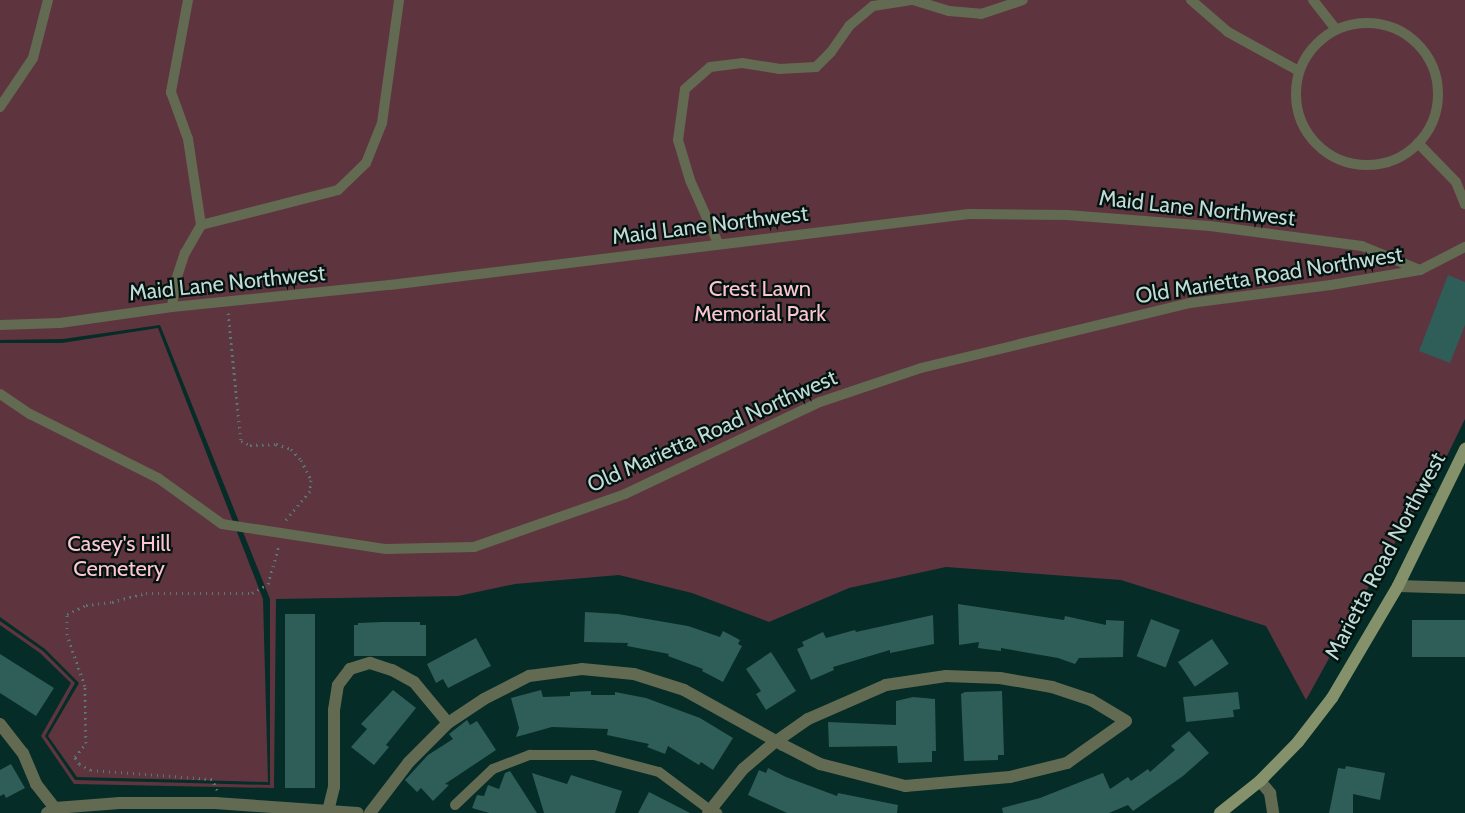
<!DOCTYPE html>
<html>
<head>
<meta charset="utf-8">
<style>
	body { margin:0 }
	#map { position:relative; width:1465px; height:813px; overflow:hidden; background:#052c27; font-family:Cabin,sans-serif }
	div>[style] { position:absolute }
	.green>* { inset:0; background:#5e343f }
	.building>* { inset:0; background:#2e5e57; transform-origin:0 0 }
	.path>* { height:3px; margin-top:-1.5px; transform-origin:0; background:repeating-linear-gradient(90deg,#577873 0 1.5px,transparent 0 6px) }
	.lane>* { height:10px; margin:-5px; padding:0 5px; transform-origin:5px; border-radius:5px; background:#626a52 }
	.lane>.ring { margin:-5px; padding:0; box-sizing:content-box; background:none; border:10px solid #626a52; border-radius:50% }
	.street>* { height:12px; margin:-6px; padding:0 6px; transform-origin:6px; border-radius:6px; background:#626a52 }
	.secondary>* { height:12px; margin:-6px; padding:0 6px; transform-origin:6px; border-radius:6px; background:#84916b }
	span { translate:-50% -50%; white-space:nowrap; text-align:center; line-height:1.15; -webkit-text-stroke:4.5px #01120f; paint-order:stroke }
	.street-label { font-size:22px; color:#c1dad5 }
	.park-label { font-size:22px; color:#fdc4d1 }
</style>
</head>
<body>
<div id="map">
	<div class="green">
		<div style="clip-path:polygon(0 0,1465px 0,1465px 419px,1442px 466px,1374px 577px,1306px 700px,1266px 626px,1121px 580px,946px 567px,849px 588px,769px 622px,692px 593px,619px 575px,515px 584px,458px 596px,276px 599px,274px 788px,74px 784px,41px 736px,71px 683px,40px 653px,0 625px,0 621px,43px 651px,75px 683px,45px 736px,75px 780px,270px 785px,270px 599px,160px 325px,63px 339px,0 340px)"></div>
		<div style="clip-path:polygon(158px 328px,263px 599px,268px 782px,77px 777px,48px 736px,79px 683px,45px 649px,0 617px,0 343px,62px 343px)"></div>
	</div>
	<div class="building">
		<div style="clip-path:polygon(1448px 275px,1465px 282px,1465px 325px,1450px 363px,1419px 351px)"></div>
		<div style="clip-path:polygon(958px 604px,1064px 620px,1065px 616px,1106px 625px,1106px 620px,1124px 621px,1123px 657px,1079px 658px,1075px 664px,1058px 658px,1001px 648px,1001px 651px,978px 648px,979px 642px,959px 645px)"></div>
		<div style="clip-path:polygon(585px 612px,618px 614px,688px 626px,720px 637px,723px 631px,740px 640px,738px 644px,742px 646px,723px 682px,702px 671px,703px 669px,668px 656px,669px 654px,627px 646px,628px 643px,584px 642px)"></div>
		<div style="left:285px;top:614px;width:30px;height:174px"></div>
		<div style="clip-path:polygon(933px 615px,934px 644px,890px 653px,890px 650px,833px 667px,834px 670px,811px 680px,797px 649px,804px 646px,802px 642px,823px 632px,826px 638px,855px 630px,856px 632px)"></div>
		<div style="left:1151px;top:619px;width:31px;height:40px;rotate:21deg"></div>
		<div style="left:1412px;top:620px;width:53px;height:37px"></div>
		<div style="clip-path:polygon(382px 622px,420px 622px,420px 625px,426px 625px,426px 656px,354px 656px,354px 625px,358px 625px,358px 623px)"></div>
		<div style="clip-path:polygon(476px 638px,491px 666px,448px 688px,443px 679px,436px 683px,427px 664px)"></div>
		<div style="left:1212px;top:639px;width:30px;height:41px;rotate:56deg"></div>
		<div style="clip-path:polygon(771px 652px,796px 691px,766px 710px,756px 694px,761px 691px,746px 669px)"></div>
		<div style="clip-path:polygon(0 654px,54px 688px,36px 716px,0 693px)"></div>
		<div style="clip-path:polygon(393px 690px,416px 708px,386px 745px,389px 747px,374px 765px,351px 747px,367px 729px,361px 724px)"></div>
		<div style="clip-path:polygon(541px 690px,543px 697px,570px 696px,570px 692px,591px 691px,591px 695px,615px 695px,615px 692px,646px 698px,700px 718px,733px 738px,713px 770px,701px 762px,699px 765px,668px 746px,665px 754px,647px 747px,649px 744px,607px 735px,608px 729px,552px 727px,516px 737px,519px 728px,511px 698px)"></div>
		<div style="clip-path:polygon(1002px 691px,1004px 755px,998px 755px,998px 760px,964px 761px,961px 694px,965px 692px)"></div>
		<div style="clip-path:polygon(1238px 692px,1240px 709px,1233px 710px,1234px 717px,1186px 722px,1183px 697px)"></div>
		<div style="clip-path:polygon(913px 697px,935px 699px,936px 751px,932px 751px,932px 762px,898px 763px,897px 746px,829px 747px,828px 722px,896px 725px,896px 701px)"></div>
		<div style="clip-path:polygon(467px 720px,470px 725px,477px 721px,496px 750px,445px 784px,449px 785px,433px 801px,421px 788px,417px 792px,405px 780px,428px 755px,453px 739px,449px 734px)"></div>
		<div style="clip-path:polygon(1189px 731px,1209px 753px,1183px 776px,1133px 811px,1128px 805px,1109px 813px,1003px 813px,1002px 808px,1040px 798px,1103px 773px,1110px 789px,1128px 777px,1131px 781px,1148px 769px,1150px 772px,1175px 750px,1171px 746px)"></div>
		<div style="clip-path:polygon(11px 764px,25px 788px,6px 798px,4px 794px,0 796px,0 770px)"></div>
		<div style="clip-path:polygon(1346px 766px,1385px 773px,1380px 800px,1353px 794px,1353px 813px,1329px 813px,1338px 768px,1345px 769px)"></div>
		<div style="clip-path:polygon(768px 768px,786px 777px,837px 796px,838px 793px,898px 805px,897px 813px,787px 813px,748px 795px,759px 770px,766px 773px)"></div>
		<div style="clip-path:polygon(510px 771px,537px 813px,489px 813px,472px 808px,477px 795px,484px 796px,488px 785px,499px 789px,505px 773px)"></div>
		<div style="clip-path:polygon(532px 773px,567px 784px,571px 775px,622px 791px,615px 813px,544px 813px)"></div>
		<div style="clip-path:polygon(649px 792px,690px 813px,638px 813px)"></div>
	</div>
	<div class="path">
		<div style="left:228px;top:313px;width:129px;rotate:84.2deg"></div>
		<div style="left:241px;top:441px;width:10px;rotate:24deg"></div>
		<div style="left:250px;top:445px;width:26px;rotate:-2deg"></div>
		<div style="left:276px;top:444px;width:16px;rotate:18deg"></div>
		<div style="left:291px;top:449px;width:15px;rotate:48deg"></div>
		<div style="left:301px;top:460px;width:22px;rotate:63deg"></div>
		<div style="left:311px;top:480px;width:11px;rotate:95deg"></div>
		<div style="left:310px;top:491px;width:38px;rotate:130deg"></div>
		<div style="left:217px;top:790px;width:12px;rotate:-114deg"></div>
		<div style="left:212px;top:779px;width:121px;rotate:-175.7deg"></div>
		<div style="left:91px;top:770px;width:13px;rotate:-153deg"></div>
		<div style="left:79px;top:764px;width:8px;rotate:-120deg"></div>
		<div style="left:75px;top:757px;width:18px;rotate:-52deg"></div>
		<div style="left:86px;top:743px;width:57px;rotate:-91deg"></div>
		<div style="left:85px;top:686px;width:54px;rotate:-109.4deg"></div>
		<div style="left:67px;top:635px;width:21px;rotate:-90deg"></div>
		<div style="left:67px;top:614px;width:21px;rotate:-25deg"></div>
		<div style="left:86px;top:605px;width:26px;rotate:-7deg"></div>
		<div style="left:112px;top:602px;width:35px;rotate:-15deg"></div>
		<div style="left:146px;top:593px;width:106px"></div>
		<div style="left:252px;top:593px;width:18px;rotate:-29deg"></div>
		<div style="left:268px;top:584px;width:41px;rotate:-74.2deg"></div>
	</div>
	<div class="lane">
		<div style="left:188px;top:0;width:94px;rotate:100.5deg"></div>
		<div style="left:171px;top:92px;width:50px;rotate:70.1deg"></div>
		<div style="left:188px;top:139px;width:87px;rotate:81.4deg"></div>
		<div style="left:201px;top:225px;width:141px;rotate:-14.3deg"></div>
		<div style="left:338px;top:190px;width:39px;rotate:-44deg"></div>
		<div style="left:366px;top:163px;width:43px;rotate:-68.2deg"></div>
		<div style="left:382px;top:123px;width:124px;rotate:-82.1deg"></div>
		<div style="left:913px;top:0;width:38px;rotate:17deg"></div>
		<div style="left:949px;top:11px;width:32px;rotate:5deg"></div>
		<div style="left:981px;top:14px;width:44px;rotate:-18.4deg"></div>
		<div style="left:1191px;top:0;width:49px;rotate:40.9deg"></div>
		<div style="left:1228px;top:32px;width:81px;rotate:28.8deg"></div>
		<div style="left:1313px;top:0;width:37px;rotate:52deg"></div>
		<div class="ring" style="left:1296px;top:23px;width:132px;height:132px"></div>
		<div style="left:0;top:107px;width:59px;rotate:-56deg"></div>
		<div style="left:33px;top:58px;width:60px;rotate:-75.5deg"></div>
		<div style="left:1418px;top:143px;width:54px;rotate:45.7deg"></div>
		<div style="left:1456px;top:182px;width:24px;rotate:68deg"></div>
		<div style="left:718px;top:243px;width:69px;rotate:-114deg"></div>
		<div style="left:690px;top:180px;width:42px;rotate:-106.7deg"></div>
		<div style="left:678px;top:140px;width:51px;rotate:-82.2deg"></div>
		<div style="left:685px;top:89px;width:33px;rotate:-41deg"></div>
		<div style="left:710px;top:67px;width:32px;rotate:-7deg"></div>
		<div style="left:742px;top:63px;width:37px;rotate:9deg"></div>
		<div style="left:779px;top:69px;width:37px;rotate:-3deg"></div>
		<div style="left:816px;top:67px;width:21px;rotate:-45deg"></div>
		<div style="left:831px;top:52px;width:32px;rotate:-55deg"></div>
		<div style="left:849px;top:26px;width:31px;rotate:-40deg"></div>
		<div style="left:873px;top:6px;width:37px;rotate:-9deg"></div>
		<div style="left:172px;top:307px;width:24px;rotate:-83deg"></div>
		<div style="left:175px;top:283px;width:32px;rotate:-72deg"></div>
		<div style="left:185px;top:253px;width:32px;rotate:-60deg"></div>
		<div style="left:0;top:325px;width:60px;rotate:-1.9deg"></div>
		<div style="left:60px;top:323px;width:113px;rotate:-8.1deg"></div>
		<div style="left:172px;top:307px;width:219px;rotate:-5.8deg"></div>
		<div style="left:390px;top:285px;width:583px;rotate:-6.99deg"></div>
		<div style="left:969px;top:214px;width:98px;rotate:0.6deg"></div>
		<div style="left:1067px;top:215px;width:143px;rotate:4.4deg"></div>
		<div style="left:1210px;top:226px;width:153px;rotate:7.5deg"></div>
		<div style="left:1362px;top:246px;width:63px;rotate:22.5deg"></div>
		<div style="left:0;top:394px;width:36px;rotate:34deg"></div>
		<div style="left:30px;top:414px;width:143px;rotate:26.6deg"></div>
		<div style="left:158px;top:478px;width:79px;rotate:35.7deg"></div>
		<div style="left:222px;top:524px;width:166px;rotate:8.7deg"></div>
		<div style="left:386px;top:549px;width:88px;rotate:-1.3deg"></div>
		<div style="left:474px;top:547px;width:160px;rotate:-19.3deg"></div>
		<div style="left:625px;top:494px;width:216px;rotate:-25.3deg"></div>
		<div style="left:820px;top:402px;width:107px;rotate:-18.6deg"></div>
		<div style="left:921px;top:368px;width:277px;rotate:-13.6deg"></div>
		<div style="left:1190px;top:303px;width:142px;rotate:-7.3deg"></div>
		<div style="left:1331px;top:285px;width:90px;rotate:-9.6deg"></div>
		<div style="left:1420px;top:270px;width:51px;rotate:-27.1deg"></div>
		<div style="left:455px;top:805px;width:52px;rotate:-43.5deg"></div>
		<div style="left:493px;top:769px;width:40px;rotate:-21deg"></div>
		<div style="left:530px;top:755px;width:64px"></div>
		<div style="left:594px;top:755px;width:67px;rotate:14.7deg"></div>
		<div style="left:659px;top:772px;width:64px;rotate:36.7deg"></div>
		<div style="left:710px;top:810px;width:8px;rotate:23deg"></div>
	</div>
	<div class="street">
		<div style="left:1398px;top:586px;width:67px;rotate:1.7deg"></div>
		<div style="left:0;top:724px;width:37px;rotate:52deg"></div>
		<div style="left:23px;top:753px;width:34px;rotate:67deg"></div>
		<div style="left:36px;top:784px;width:31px;rotate:52deg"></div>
		<div style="left:1260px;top:781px;width:16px;rotate:50deg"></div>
		<div style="left:1270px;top:793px;width:20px;rotate:81deg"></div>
		<div style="left:328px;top:811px;width:25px;rotate:-76deg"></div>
		<div style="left:334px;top:787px;width:77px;rotate:-90deg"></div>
		<div style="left:334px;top:710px;width:25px;rotate:-81deg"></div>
		<div style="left:338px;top:685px;width:20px;rotate:-53deg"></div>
		<div style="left:350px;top:669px;width:21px;rotate:-17deg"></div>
		<div style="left:370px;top:663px;width:23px;rotate:18deg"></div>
		<div style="left:392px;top:670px;width:25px;rotate:29deg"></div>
		<div style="left:414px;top:682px;width:53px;rotate:50.3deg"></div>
		<div style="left:47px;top:813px;width:9px;rotate:-32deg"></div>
		<div style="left:55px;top:808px;width:65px;rotate:-4.4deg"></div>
		<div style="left:120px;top:803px;width:95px"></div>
		<div style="left:215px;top:803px;width:143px;rotate:4deg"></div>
		<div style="left:370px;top:813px;width:64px;rotate:-52.6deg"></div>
		<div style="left:409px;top:762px;width:55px;rotate:-45deg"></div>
		<div style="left:448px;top:723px;width:43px;rotate:-33.7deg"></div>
		<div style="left:484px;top:699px;width:51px;rotate:-27.1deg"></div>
		<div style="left:529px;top:676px;width:53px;rotate:-7.5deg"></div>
		<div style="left:582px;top:669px;width:52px;rotate:5.5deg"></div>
		<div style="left:634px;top:674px;width:52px;rotate:17.7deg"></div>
		<div style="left:684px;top:690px;width:105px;rotate:29deg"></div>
		<div style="left:776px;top:741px;width:8px;rotate:30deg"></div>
		<div style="left:783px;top:745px;width:42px;rotate:27.2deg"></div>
		<div style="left:820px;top:764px;width:88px;rotate:14.5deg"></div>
		<div style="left:905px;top:786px;width:105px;rotate:-4.9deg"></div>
		<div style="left:1010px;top:777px;width:59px;rotate:-13.8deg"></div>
		<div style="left:1067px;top:763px;width:72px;rotate:-35.4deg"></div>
		<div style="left:1126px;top:721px;width:41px;rotate:-149deg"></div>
		<div style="left:1091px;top:700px;width:41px;rotate:-161.6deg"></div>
		<div style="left:1052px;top:687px;width:53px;rotate:-170.2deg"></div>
		<div style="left:1000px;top:678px;width:54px;rotate:-177.9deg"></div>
		<div style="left:946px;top:676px;width:61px;rotate:171.5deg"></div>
		<div style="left:886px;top:685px;width:85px;rotate:156.4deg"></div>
		<div style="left:808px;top:719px;width:39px;rotate:145deg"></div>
		<div style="left:776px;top:741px;width:43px;rotate:139.7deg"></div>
		<div style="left:743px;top:769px;width:56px;rotate:128.5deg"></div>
	</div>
	<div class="secondary">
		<div style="left:1220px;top:813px;width:51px;rotate:-38.7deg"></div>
		<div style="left:1260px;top:781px;width:54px;rotate:-45.7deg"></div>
		<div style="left:1298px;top:742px;width:56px;rotate:-52.3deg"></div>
		<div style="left:1332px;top:698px;width:130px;rotate:-59.5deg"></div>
		<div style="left:1398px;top:586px;width:153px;rotate:-63.9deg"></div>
	</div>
	<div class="street-label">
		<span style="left:1197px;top:208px;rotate:6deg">Maid Lane Northwest</span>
		<span style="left:710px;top:225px;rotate:-7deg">Maid Lane Northwest</span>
		<span style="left:1269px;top:275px;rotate:-9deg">Old Marietta Road Northwest</span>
		<span style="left:227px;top:283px;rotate:-6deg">Maid Lane Northwest</span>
		<span style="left:712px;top:431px;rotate:-24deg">Old Marietta Road Northwest</span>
		<span style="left:1385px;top:556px;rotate:-62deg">Marietta Road Northwest</span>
	</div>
	<div class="park-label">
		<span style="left:760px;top:301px">Crest Lawn<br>Memorial Park</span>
		<span style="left:119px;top:556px">Casey's Hill<br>Cemetery</span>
	</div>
</div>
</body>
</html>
